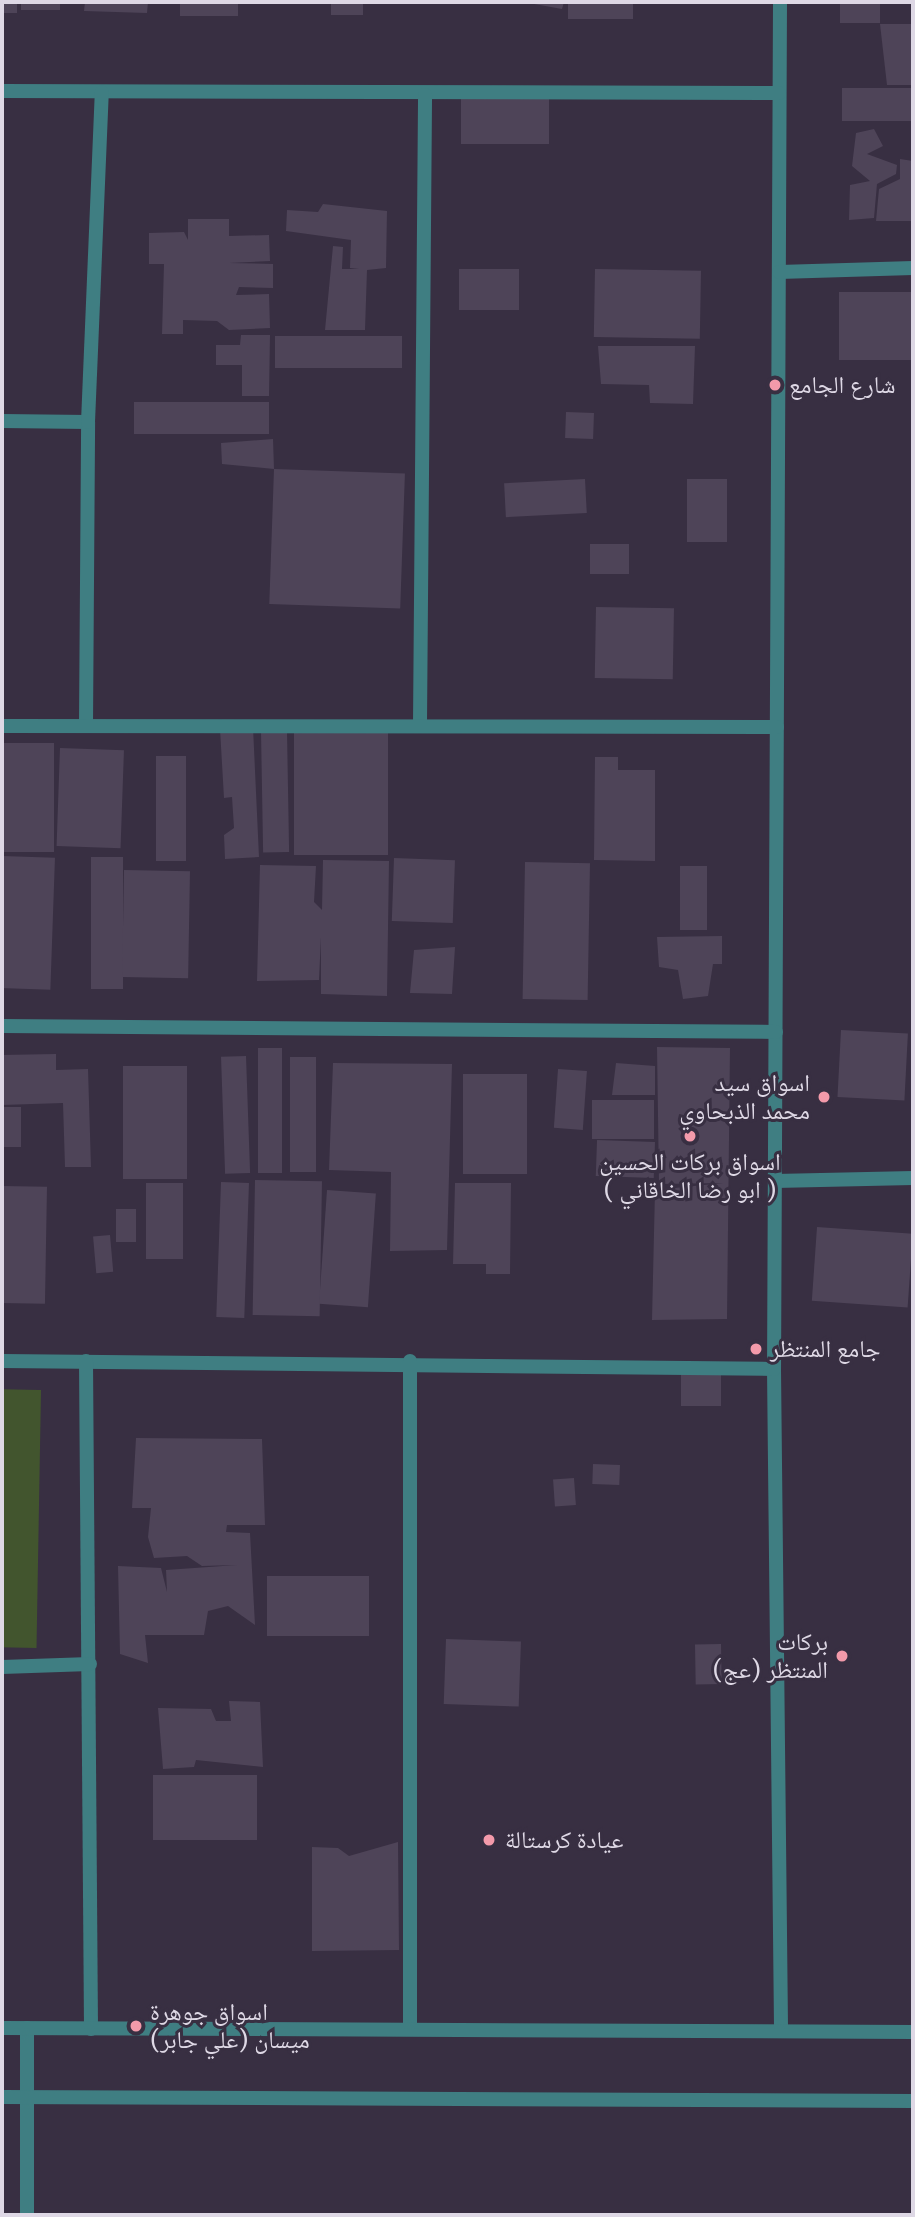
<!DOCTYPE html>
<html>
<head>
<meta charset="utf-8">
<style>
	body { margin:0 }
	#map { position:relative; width:915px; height:2217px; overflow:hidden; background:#382f42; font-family:Merriweather,"Noto Naskh Arabic",serif }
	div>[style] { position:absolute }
	.green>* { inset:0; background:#42552e; transform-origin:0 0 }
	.building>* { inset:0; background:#4e4458; transform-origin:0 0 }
	.minor>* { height:14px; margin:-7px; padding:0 7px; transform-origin:7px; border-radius:7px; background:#3f7e82 }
	.tertiary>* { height:14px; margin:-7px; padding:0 7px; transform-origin:7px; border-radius:7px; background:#3f7e82 }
	.dots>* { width:19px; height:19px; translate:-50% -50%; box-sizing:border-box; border:4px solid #382f42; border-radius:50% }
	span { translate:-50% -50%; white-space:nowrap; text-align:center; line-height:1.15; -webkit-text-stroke:6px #382f42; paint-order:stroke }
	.poi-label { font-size:24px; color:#ded8e5 }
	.left { translate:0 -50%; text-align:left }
	.right { translate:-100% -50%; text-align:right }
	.frame { position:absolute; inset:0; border:4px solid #ded8e5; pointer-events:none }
</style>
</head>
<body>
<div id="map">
	<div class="green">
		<div style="left:41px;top:1390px;width:258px;height:39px;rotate:91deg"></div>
	</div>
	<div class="building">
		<div style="left:2px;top:2px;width:15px;height:11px"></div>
		<div style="left:21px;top:2px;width:39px;height:8px"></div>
		<div style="clip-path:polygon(85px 2px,148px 2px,147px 13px,84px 11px)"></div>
		<div style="left:180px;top:2px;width:58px;height:14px"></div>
		<div style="left:331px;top:2px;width:32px;height:13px"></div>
		<div style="clip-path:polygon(523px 2px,564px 2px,562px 9px)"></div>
		<div style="left:568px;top:2px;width:65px;height:17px"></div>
		<div style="left:840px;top:2px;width:40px;height:21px"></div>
		<div style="clip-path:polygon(880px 24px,913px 24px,913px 85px,887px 85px)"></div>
		<div style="left:913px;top:88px;width:33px;height:71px;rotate:90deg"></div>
		<div style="left:549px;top:98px;width:46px;height:88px;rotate:90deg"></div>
		<div style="clip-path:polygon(874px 129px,883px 146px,867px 154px,897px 165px,896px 174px,877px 184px,874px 218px,849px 220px,850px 185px,870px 181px,852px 166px,856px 133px)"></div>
		<div style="clip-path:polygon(900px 159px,913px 161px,913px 221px,876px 221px,879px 189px,900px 179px)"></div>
		<div style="clip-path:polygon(323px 204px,387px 211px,386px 268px,367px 270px,365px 330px,325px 330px,333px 246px,343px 247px,342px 269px,359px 269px,350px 268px,351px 240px,286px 231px,287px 210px,318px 212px)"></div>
		<div style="clip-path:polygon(188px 219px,229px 219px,229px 236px,269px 235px,270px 261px,229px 263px,273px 264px,273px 288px,239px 287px,236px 295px,269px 294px,270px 328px,229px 330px,217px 321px,183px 320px,183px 334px,162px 334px,164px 264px,149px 264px,149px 233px,184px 232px,188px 240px)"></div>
		<div style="left:459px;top:269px;width:60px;height:41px"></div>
		<div style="left:595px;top:269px;width:106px;height:68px;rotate:1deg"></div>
		<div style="left:913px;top:292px;width:68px;height:74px;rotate:90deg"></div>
		<div style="clip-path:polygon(241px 335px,270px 335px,269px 396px,242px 396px,242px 365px,216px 365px,216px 345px,240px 345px)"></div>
		<div style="left:275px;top:336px;width:127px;height:32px"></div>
		<div style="clip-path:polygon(598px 346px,695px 346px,693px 404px,650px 403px,649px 385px,601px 384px)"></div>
		<div style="left:134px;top:402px;width:135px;height:32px"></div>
		<div style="left:566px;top:412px;width:28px;height:26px;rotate:2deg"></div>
		<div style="clip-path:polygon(273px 439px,274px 469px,222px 464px,221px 443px)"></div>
		<div style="left:274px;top:469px;width:131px;height:135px;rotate:2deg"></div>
		<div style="left:585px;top:479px;width:34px;height:81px;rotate:87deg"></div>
		<div style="left:687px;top:479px;width:40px;height:63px"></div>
		<div style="left:590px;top:544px;width:39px;height:30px"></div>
		<div style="left:596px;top:607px;width:78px;height:71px;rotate:1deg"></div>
		<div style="clip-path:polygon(253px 727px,259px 857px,225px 859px,224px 835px,234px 828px,232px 797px,224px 798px,220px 729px)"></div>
		<div style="left:287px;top:731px;width:121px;height:26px;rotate:89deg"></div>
		<div style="left:294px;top:733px;width:94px;height:122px"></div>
		<div style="left:2px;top:743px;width:52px;height:109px"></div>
		<div style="left:60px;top:748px;width:64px;height:98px;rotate:2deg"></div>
		<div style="left:156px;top:756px;width:30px;height:105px"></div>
		<div style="clip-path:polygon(595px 757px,618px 757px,618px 770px,655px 770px,655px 861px,594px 860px)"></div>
		<div style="left:2px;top:856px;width:53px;height:132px;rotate:2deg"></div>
		<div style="left:91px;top:857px;width:32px;height:132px"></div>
		<div style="left:394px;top:858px;width:61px;height:63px;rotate:2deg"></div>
		<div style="clip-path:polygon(323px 860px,389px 861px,387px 996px,321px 994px,321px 937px,319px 980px,257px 981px,260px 865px,316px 866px,314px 902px,322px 910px)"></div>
		<div style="left:525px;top:862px;width:65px;height:137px;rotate:1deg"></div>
		<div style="left:680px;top:866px;width:27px;height:64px"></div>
		<div style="left:124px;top:870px;width:66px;height:107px;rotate:1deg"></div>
		<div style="clip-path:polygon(722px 936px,722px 964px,713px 964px,708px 996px,683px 999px,678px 970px,659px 967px,657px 937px)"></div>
		<div style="clip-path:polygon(455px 947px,452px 994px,410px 993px,414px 950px)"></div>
		<div style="left:841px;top:1030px;width:67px;height:67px;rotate:3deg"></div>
		<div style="clip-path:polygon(657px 1047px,730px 1048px,727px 1319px,652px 1320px,655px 1190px,723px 1183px,659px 1184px)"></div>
		<div style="left:258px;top:1048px;width:24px;height:125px"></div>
		<div style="clip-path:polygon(56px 1054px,56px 1070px,88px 1069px,91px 1167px,65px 1167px,63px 1103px,2px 1105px,2px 1055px)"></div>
		<div style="left:246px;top:1056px;width:117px;height:25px;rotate:88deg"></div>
		<div style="left:290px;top:1057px;width:26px;height:115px"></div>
		<div style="clip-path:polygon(333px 1063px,452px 1064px,447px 1250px,390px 1251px,391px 1172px,329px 1170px)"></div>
		<div style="clip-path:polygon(616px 1063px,655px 1066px,655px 1095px,612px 1095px)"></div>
		<div style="left:123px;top:1066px;width:64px;height:113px"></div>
		<div style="left:558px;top:1069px;width:29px;height:59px;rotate:4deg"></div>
		<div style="left:463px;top:1074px;width:64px;height:100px"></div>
		<div style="left:592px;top:1100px;width:62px;height:39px"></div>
		<div style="left:2px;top:1107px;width:19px;height:40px"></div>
		<div style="left:655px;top:1142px;width:36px;height:58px;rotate:92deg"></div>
		<div style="left:255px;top:1180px;width:67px;height:135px;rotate:1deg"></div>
		<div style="left:221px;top:1182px;width:28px;height:135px;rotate:2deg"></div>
		<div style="left:146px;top:1183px;width:37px;height:76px"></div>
		<div style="clip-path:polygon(455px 1183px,511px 1183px,510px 1274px,486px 1274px,486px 1264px,453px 1264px)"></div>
		<div style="left:2px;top:1186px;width:45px;height:117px;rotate:1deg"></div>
		<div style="left:327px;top:1190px;width:49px;height:114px;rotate:4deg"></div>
		<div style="left:116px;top:1209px;width:20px;height:33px"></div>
		<div style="left:817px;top:1227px;width:96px;height:74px;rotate:4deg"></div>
		<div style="left:110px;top:1235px;width:37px;height:17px;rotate:85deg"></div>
		<div style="left:681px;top:1373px;width:40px;height:33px"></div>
		<div style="clip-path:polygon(136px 1438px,262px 1439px,265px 1525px,227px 1525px,226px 1532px,250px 1533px,255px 1625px,228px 1606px,208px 1611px,204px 1635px,145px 1635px,148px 1663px,120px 1654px,118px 1566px,161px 1568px,167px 1592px,166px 1570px,237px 1565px,202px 1566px,187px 1556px,154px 1558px,148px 1537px,151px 1508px,132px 1508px)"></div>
		<div style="left:593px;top:1464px;width:27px;height:20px;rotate:2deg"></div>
		<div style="left:574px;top:1478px;width:27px;height:21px;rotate:86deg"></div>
		<div style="left:369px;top:1576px;width:60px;height:102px;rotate:90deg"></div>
		<div style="left:446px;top:1639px;width:75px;height:65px;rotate:2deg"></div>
		<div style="left:721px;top:1644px;width:40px;height:26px;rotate:89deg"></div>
		<div style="clip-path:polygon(229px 1701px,260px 1702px,263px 1767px,196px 1760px,194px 1767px,163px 1769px,158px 1708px,211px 1709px,216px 1721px,231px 1721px)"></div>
		<div style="left:153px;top:1775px;width:104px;height:65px"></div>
		<div style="clip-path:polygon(398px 1842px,399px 1950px,312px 1951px,312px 1847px,338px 1848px,349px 1856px)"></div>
	</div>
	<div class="minor">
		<div style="left:780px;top:2px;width:1367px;rotate:90.25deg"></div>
		<div style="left:774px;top:1369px;width:662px;rotate:89.39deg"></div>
		<div style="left:2px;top:91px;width:777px;rotate:0.15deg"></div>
		<div style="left:779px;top:272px;width:134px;rotate:-1.7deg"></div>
		<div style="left:2px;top:421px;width:86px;rotate:0.7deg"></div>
		<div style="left:420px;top:724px;width:629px;rotate:-89.54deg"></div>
		<div style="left:86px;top:725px;width:303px;rotate:-89.6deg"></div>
		<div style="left:88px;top:422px;width:330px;rotate:-87.6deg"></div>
		<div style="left:2px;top:726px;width:775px;rotate:0.07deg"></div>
		<div style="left:2px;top:1026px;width:774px;rotate:0.44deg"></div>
		<div style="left:775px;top:1181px;width:138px;rotate:-1.2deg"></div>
		<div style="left:2px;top:1361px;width:772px;rotate:0.59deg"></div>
		<div style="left:86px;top:1361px;width:668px;rotate:89.57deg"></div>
		<div style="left:2px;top:1667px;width:88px;rotate:-2deg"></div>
		<div style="left:410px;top:2026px;width:665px;rotate:-90deg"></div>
		<div style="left:27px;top:2215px;width:187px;rotate:-90deg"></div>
	</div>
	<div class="tertiary">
		<div style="left:2px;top:2028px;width:911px;rotate:0.25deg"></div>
		<div style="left:2px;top:2097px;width:911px;rotate:0.25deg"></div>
	</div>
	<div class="dots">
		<div style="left:775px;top:385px;background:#f39aaa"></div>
		<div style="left:824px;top:1097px;background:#f39aaa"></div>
		<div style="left:690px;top:1136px;background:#f39aaa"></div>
		<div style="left:756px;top:1349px;background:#f39aaa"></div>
		<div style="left:842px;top:1656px;background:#f39aaa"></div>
		<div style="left:489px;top:1840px;background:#f39aaa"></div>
		<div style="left:136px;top:2026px;background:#f39aaa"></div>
	</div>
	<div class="poi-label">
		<span class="left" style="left:789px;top:385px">شارع الجامع</span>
		<span class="right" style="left:810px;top:1097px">اسواق سيد<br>محمد الذبحاوي</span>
		<span style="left:690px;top:1176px">اسواق بركات الحسين<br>( ابو رضا الخاقاني )</span>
		<span class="left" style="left:770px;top:1349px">جامع المنتظر</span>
		<span class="right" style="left:828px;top:1656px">بركات<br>المنتظر (عج)</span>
		<span class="left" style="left:505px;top:1840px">عيادة كرستالة</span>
		<span class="left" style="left:150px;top:2026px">اسواق جوهرة<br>ميسان (علي جابر)</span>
	</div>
	<div class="frame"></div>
</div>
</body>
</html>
